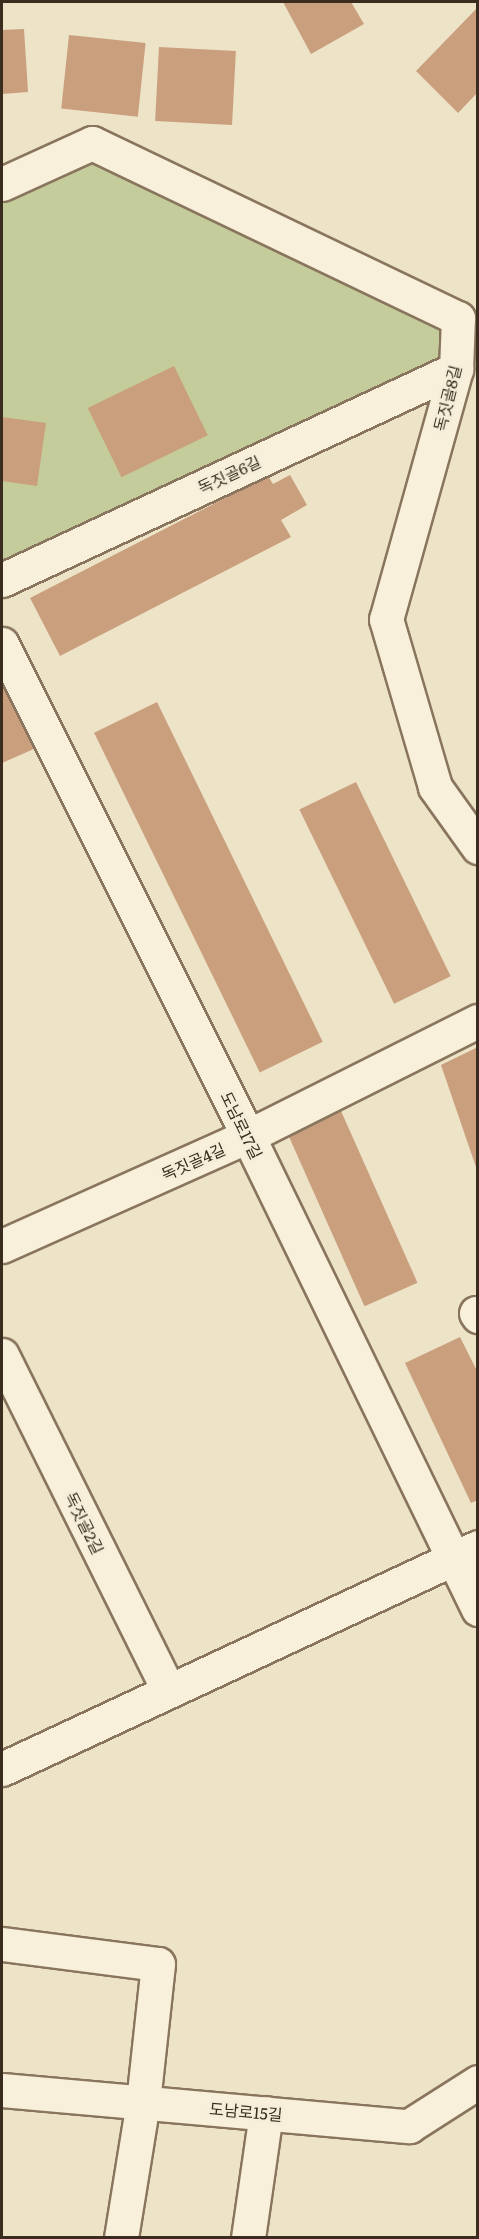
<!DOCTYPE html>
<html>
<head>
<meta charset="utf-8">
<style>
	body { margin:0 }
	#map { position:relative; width:479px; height:2239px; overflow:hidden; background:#ede3c7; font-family:Literata,"Noto Sans KR",serif }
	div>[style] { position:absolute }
	.green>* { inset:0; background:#c5cc9b }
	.building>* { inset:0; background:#ca9f7e; transform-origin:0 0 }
	.roads { filter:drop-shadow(2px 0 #89755d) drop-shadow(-2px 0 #89755d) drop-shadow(0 2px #89755d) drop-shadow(0 -2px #89755d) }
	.minor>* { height:33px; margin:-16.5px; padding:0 16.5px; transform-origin:16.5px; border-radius:16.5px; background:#f8f0da }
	span { translate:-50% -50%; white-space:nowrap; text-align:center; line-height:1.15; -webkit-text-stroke:5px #f5edd7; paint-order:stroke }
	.street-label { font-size:16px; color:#3a2d20 }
	.frame { position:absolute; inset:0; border:3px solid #3a2d20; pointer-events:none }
</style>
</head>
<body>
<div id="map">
	<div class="green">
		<div style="clip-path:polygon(92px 143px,458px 318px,456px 369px,2px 580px,2px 184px)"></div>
	</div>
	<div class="building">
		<div style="clip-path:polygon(283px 2px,351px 2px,364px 24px,311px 54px)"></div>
		<div style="clip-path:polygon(478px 7px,478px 92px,458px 113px,416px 71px)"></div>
		<div style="clip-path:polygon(24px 29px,28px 92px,2px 94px,2px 30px)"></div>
		<div style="left:69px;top:35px;width:77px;height:74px;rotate:6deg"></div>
		<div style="left:159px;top:47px;width:77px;height:74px;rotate:3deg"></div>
		<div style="left:174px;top:366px;width:77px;height:96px;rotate:64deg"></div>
		<div style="clip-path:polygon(2px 417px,46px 423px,37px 486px,2px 481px)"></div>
		<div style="clip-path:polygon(290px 475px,307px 505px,281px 520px,291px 537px,60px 656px,30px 598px,268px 476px,273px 484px)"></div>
		<div style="clip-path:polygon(2px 669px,36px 748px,2px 763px)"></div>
		<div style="left:157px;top:702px;width:378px;height:70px;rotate:64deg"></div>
		<div style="left:356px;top:782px;width:216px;height:63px;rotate:64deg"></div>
		<div style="clip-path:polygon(478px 1047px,478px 1170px,477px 1170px,441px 1065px)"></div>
		<div style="left:341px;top:1111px;width:188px;height:58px;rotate:66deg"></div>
		<div style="clip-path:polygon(460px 1337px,478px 1373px,478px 1500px,471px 1503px,405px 1363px)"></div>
	</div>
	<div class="roads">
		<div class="minor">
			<div style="left:2px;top:184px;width:99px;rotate:-24.5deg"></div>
			<div style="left:92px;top:143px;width:406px;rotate:25.6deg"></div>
			<div style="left:458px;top:318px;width:51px;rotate:92.2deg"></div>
			<div style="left:456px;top:369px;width:260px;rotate:105.6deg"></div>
			<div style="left:386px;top:619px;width:175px;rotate:73.7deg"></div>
			<div style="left:435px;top:787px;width:74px;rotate:54.4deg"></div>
			<div style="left:2px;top:580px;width:501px;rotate:-24.93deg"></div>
			<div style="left:2px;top:644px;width:550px;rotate:63.43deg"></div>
			<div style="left:248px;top:1136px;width:526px;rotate:64.07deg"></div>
			<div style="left:2px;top:1246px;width:269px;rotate:-24.1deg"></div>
			<div style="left:248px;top:1136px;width:257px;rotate:-26.6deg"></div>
			<div style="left:476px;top:1313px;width:4px;rotate:56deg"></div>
			<div style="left:2px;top:1355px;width:375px;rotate:63.6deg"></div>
			<div style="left:2px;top:1769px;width:525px;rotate:-25deg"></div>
			<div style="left:2px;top:1944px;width:157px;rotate:7.3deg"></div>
			<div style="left:158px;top:1964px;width:139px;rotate:96.2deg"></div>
			<div style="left:143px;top:2102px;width:138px;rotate:99.2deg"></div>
			<div style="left:2px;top:2090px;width:409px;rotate:5.1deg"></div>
			<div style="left:409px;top:2126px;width:82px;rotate:-32.5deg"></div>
			<div style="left:248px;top:2238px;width:126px;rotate:-81.8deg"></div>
		</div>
	</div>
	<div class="street-label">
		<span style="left:447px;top:398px;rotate:-76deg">독짓골8길</span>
		<span style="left:229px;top:474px;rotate:-25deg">독짓골6길</span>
		<span style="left:242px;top:1125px;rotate:64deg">도남로17길</span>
		<span style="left:193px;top:1161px;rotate:-24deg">독짓골4길</span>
		<span style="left:85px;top:1523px;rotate:64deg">독짓골2길</span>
		<span style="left:246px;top:2111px;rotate:5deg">도남로15길</span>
	</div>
	<div class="frame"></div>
</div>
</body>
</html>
